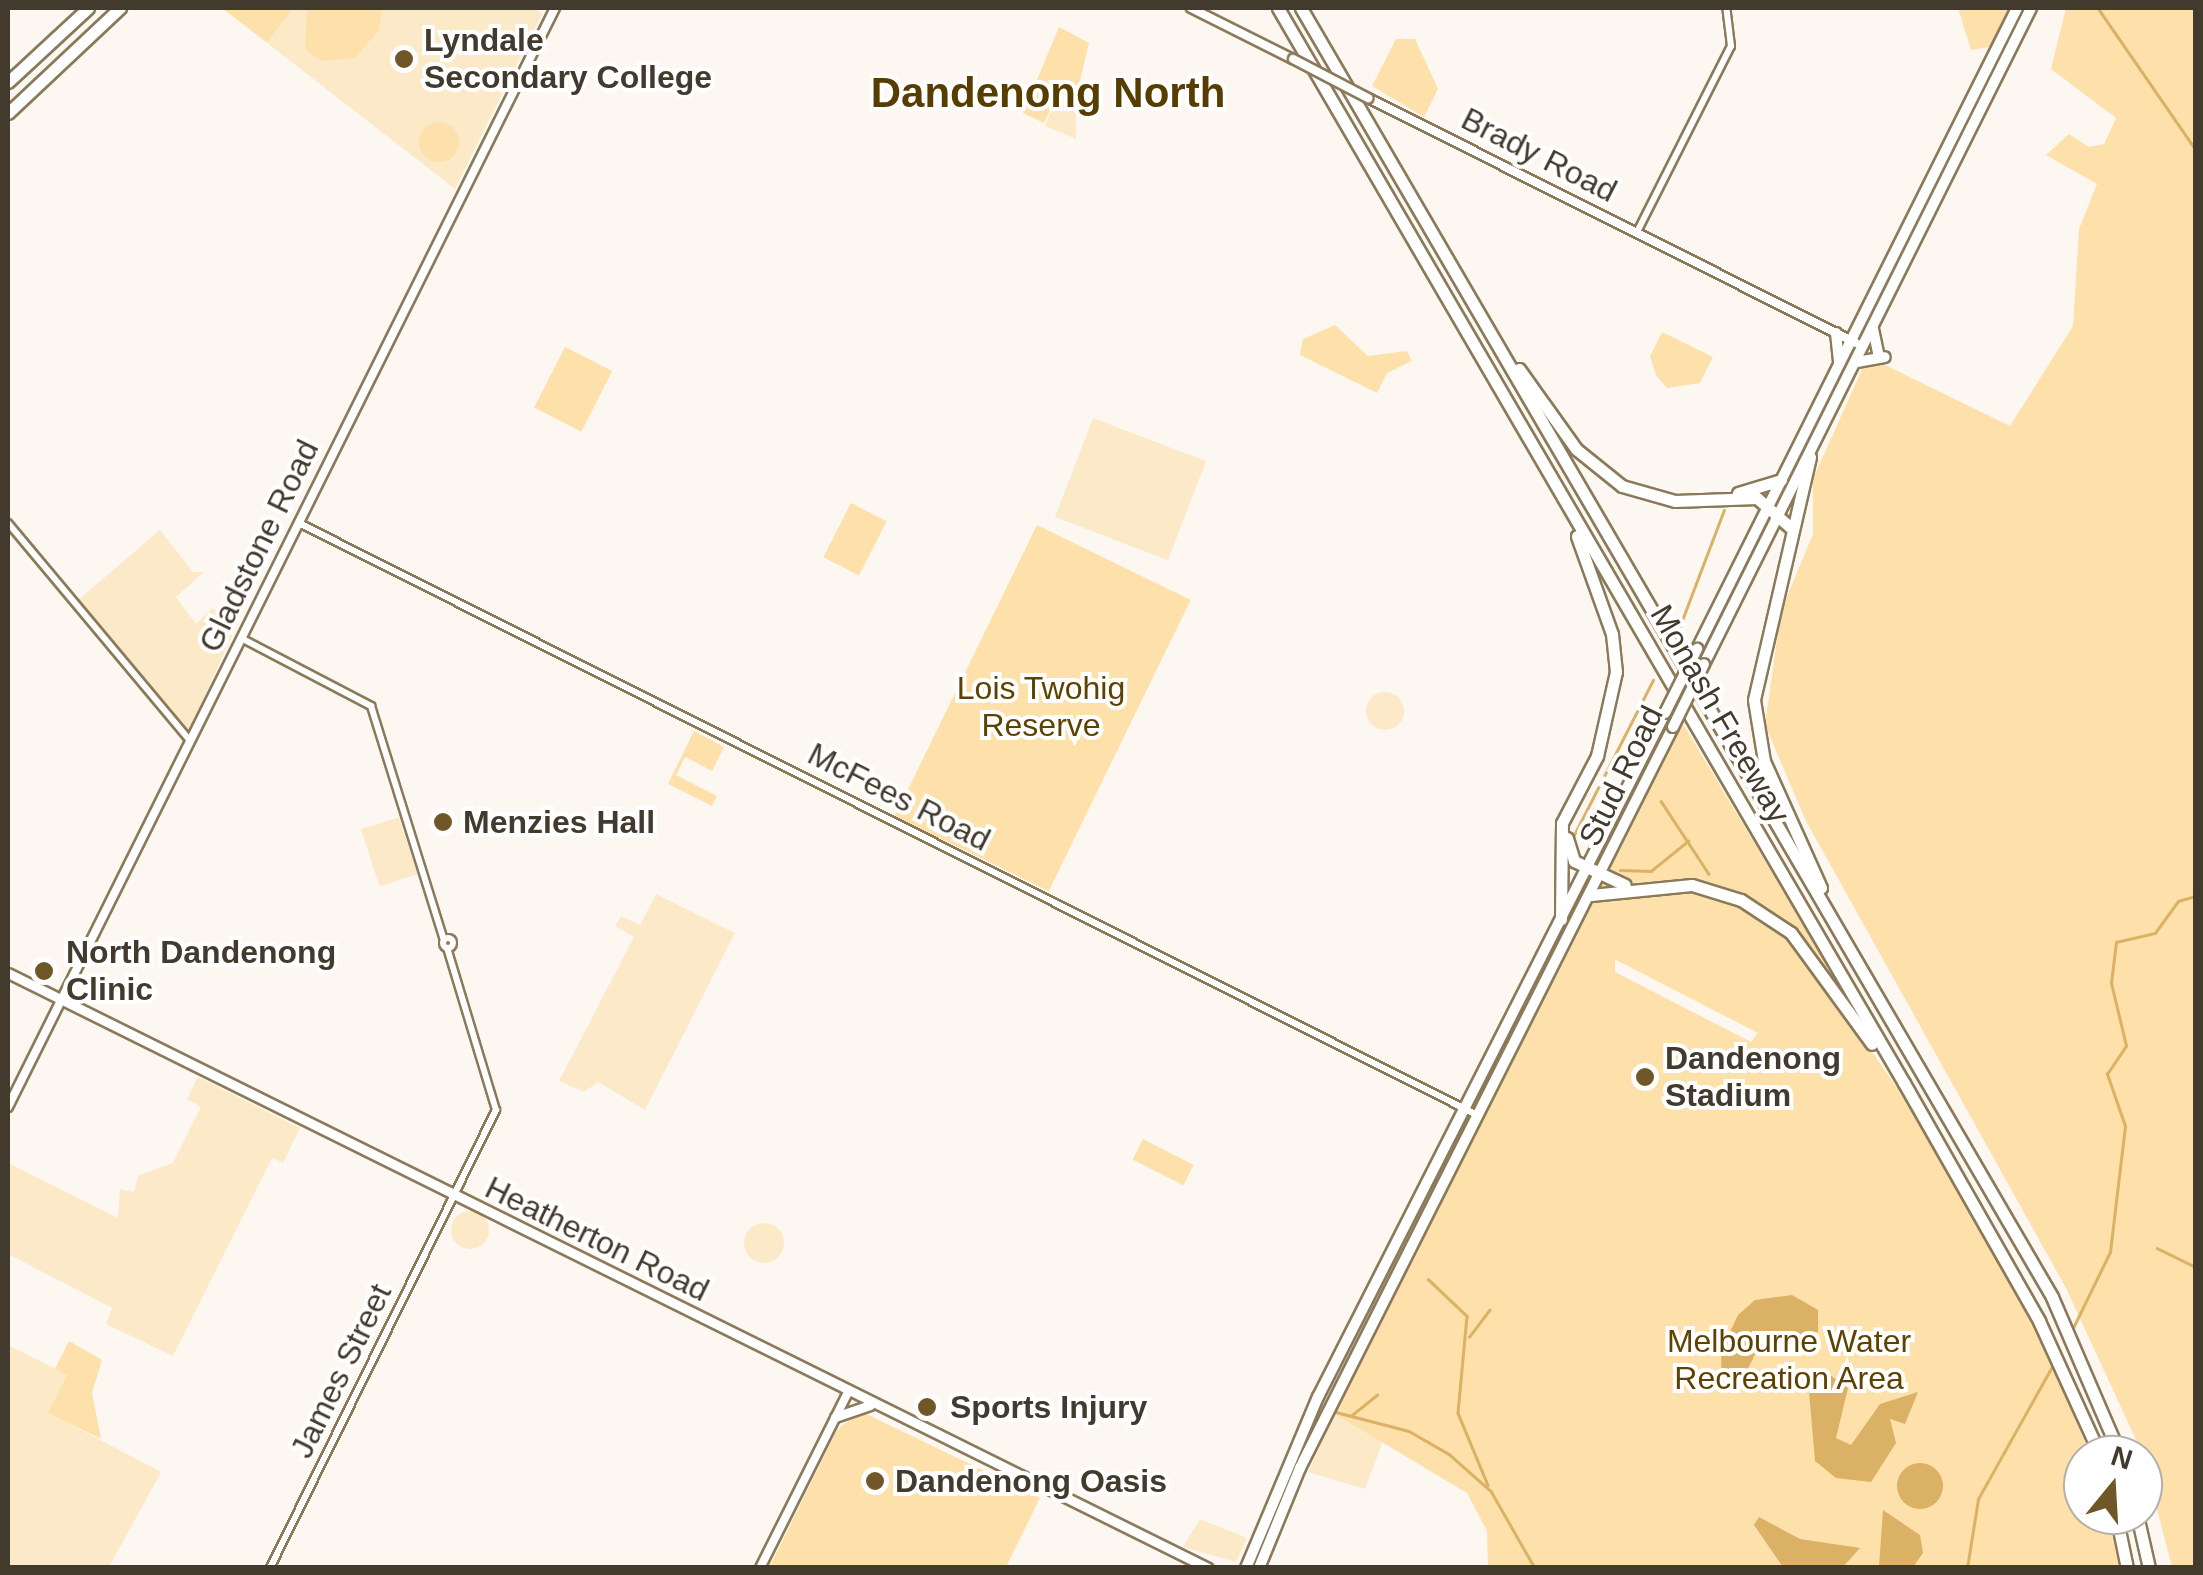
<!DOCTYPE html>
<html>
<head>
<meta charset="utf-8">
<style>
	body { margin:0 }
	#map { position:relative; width:2203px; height:1575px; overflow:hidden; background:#fcf8f1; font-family:Helvetica,sans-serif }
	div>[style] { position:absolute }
	.built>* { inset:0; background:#fce9c8; transform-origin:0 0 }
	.round { border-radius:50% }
	.green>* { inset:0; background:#fee0aa; transform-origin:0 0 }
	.water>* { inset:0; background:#dab165 }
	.stream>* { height:2.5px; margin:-1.25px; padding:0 1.25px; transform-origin:1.25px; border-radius:1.25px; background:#dab165 }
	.roads { filter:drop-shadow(2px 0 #8b7a5a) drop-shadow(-2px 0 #8b7a5a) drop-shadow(0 2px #8b7a5a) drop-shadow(0 -2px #8b7a5a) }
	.tertiary>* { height:6px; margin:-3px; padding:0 3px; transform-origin:3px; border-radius:3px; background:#fff }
	.tertiary>.ring { margin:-3px; padding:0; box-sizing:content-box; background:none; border:6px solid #fff; border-radius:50% }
	.secondary>* { height:8px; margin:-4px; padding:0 4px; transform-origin:4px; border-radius:4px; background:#fff }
	.primary>* { height:9px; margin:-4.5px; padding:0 4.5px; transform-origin:4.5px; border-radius:4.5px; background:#fff }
	.trunk>* { height:10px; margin:-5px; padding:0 5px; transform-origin:5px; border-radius:5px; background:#fff }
	.motorway>* { height:11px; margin:-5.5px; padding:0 5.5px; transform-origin:5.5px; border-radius:5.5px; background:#fff }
	.bridges { filter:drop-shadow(2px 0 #8b7a5a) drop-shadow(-2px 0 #8b7a5a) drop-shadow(0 2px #8b7a5a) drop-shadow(0 -2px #8b7a5a) }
	.secondary-bridge>* { height:8px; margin:-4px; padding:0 4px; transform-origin:4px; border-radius:4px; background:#fff }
	.trunk-bridge>* { height:10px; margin:-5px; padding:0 5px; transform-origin:5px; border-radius:5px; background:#fff }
	.dots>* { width:28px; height:28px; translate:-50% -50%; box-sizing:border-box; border:5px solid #fff; border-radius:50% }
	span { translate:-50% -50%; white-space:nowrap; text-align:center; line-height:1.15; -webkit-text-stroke:8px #fff; paint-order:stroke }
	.poi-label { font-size:32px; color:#423a2c; font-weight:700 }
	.left { translate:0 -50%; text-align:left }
	.street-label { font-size:32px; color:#423a2c }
	.park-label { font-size:32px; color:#5d4201 }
	.district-label { font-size:42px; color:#573d00; font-weight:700 }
	.frame { position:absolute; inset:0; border:10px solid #423a2c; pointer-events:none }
	.north { position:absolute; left:2063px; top:1435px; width:100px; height:100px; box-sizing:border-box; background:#fff; border:2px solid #b3b0ab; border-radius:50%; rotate:18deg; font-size:28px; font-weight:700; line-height:40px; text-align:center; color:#423a2c }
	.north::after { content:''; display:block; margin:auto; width:35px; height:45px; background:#705728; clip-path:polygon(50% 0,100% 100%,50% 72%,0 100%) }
</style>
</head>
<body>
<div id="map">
	<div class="built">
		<div style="clip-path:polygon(222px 8px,535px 8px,542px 14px,455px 189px)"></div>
		<div style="clip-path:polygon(1060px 89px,1076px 97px,1076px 139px,1045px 126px)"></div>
		<div style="left:1093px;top:418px;width:121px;height:106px;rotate:21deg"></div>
		<div style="clip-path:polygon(160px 530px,193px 572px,204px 572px,176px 597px,196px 624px,212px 608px,238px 623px,186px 736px,76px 602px)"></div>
		<div class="round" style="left:1366px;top:692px;width:38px;height:38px"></div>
		<div style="left:399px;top:817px;width:60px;height:40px;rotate:72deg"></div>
		<div style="clip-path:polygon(656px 894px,735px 933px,645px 1110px,598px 1082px,584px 1092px,559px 1081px,634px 937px,615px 926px,621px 916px,640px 925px)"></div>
		<div style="clip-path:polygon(198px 1077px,300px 1128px,283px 1163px,272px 1158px,173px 1356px,106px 1324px,112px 1308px,8px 1254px,8px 1163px,118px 1218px,120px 1189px,134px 1192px,138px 1176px,173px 1163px,201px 1107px,187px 1099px)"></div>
		<div class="round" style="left:451px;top:1211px;width:38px;height:38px"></div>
		<div class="round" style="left:744px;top:1223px;width:40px;height:40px"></div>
		<div style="clip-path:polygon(8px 1345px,68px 1375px,49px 1413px,161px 1472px,109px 1567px,8px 1567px)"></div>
		<div style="clip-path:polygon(1335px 1414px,1384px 1439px,1365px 1489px,1308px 1472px)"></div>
		<div style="clip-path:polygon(1200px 1519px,1247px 1538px,1236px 1562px,1183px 1547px)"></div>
	</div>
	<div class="green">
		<div style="clip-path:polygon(222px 8px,293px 8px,267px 42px)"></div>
		<div style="clip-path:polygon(307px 8px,382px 8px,379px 30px,355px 58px,321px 61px,305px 49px)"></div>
		<div style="clip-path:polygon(1958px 8px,2011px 8px,1990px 47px,1971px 50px)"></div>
		<div style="clip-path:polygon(2066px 8px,2195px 8px,2195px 1567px,2172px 1567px,2143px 1455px,2066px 1288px,1806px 821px,1765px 725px,1781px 611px,1813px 534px,1813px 479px,1863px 367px,1881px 363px,2010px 426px,2073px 326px,2079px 229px,2097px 184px,2046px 155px,2069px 134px,2089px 147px,2104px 144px,2116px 118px,2051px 69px)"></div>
		<div style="clip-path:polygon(1059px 27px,1089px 43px,1076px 97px,1060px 90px,1044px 123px,1023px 113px)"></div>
		<div style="clip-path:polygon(1396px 39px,1415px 39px,1438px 89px,1424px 117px,1372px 86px)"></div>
		<div class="round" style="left:419px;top:122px;width:40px;height:40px"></div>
		<div style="clip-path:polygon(1335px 325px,1368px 356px,1407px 351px,1412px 361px,1387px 373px,1377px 393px,1300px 355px,1303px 339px)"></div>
		<div style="clip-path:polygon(1662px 332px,1713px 357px,1700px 383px,1667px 388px,1656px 375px,1650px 356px)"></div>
		<div style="left:565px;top:347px;width:53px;height:68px;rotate:27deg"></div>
		<div style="left:851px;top:503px;width:40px;height:61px;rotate:27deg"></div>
		<div style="left:1037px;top:525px;width:171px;height:324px;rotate:26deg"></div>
		<div style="clip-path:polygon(evenodd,1682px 722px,1827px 965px,1824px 984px,1898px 1089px,2036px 1326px,2090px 1455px,2083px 1455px,2083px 1515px,2107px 1515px,2120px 1567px,1488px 1567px,1487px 1531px,1467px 1493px,1335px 1414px,1682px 722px,1615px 960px,1616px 960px,1758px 1033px,1751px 1042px,1615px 972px,1615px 960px)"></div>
		<div style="clip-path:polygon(694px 731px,724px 747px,712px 771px,685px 757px,676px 775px,717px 796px,712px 806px,668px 784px)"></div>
		<div style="left:1143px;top:1139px;width:57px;height:23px;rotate:27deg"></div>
		<div style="clip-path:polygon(69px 1341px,102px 1360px,92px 1393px,101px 1439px,48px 1413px,67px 1375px,55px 1369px)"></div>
		<div style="clip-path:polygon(860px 1411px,1040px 1498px,1006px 1567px,769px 1568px,837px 1430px)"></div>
	</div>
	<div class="water">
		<div style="clip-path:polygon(1792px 1295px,1818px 1310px,1818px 1332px,1759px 1347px,1736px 1392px,1722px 1392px,1721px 1351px,1738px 1315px,1755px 1300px)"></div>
		<div style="clip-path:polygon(1822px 1369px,1848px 1388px,1836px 1438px,1851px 1445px,1880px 1404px,1918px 1392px,1905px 1424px,1890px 1419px,1896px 1443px,1871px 1482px,1836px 1478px,1815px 1461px,1808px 1380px)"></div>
		<div class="round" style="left:1897px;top:1463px;width:46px;height:46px"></div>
		<div style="clip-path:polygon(1883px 1510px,1920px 1535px,1923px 1553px,1913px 1567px,1879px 1567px)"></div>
		<div style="clip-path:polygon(1759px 1517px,1800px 1539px,1860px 1548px,1843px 1567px,1783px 1567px,1754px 1525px)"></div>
	</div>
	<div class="stream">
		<div style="left:2098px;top:8px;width:173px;rotate:55.4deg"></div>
		<div style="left:1678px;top:631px;width:129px;rotate:-69.2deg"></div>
		<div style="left:1661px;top:801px;width:87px;rotate:56.7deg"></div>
		<div style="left:1573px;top:837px;width:176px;rotate:-63deg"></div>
		<div style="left:1620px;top:870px;width:31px;rotate:2deg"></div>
		<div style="left:1651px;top:871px;width:48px;rotate:-39deg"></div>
		<div style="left:2157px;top:1248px;width:43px;rotate:26deg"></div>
		<div style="left:1428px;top:1279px;width:54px;rotate:43.5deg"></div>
		<div style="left:1467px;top:1316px;width:97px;rotate:95.3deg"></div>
		<div style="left:1458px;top:1413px;width:78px;rotate:67.4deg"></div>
		<div style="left:2071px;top:1332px;width:89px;rotate:-64deg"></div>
		<div style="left:2110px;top:1252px;width:127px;rotate:-83.2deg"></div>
		<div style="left:2125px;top:1126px;width:55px;rotate:-109.1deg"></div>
		<div style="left:2107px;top:1074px;width:34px;rotate:-56deg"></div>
		<div style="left:2126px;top:1046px;width:65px;rotate:-103.4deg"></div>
		<div style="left:2111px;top:983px;width:41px;rotate:-83deg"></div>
		<div style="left:2116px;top:942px;width:40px;rotate:-13deg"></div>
		<div style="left:2155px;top:933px;width:39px;rotate:-54deg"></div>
		<div style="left:2178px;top:901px;width:19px;rotate:-16deg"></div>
		<div style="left:1469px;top:1337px;width:34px;rotate:-53deg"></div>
		<div style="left:1336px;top:1412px;width:75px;rotate:14.6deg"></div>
		<div style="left:1409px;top:1431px;width:46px;rotate:29.9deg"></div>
		<div style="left:1449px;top:1454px;width:56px;rotate:41.4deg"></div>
		<div style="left:1491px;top:1491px;width:89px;rotate:60.3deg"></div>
		<div style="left:1352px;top:1415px;width:32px;rotate:-39deg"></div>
		<div style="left:1967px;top:1568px;width:70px;rotate:-80.9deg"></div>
		<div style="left:1978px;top:1499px;width:154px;rotate:-60.8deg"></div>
	</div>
	<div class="roads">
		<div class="tertiary">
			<div style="left:1637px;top:232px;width:208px;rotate:-63.2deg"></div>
			<div style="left:1731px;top:46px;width:38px;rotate:-97deg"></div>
			<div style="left:8px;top:523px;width:284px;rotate:50.1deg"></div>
			<div style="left:299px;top:523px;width:1318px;rotate:26.68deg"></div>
			<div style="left:241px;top:638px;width:147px;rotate:27.6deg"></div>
			<div style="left:371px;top:706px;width:245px;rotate:72.7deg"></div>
			<div class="ring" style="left:443px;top:938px;width:4px;height:4px"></div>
			<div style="left:270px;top:1568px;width:511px;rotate:-63.74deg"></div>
			<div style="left:496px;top:1110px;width:169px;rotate:-106.8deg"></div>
		</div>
		<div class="secondary">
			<div style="left:1191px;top:8px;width:114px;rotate:26.6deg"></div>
			<div style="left:1368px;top:98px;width:546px;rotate:26.66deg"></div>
			<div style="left:8px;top:1107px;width:1228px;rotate:-63.54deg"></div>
			<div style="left:760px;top:1568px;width:197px;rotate:-63.4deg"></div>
		</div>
		<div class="primary">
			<div style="left:8px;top:973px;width:1339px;rotate:26.37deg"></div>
			<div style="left:835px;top:1417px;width:37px;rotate:-19deg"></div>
		</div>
		<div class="trunk">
			<div style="left:1873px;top:329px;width:25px;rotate:78deg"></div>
			<div style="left:1836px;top:333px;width:29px;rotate:84deg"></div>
			<div style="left:1857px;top:362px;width:28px;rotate:-10deg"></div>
			<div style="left:1697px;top:649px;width:716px;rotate:-63.47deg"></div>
			<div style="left:1704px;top:664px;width:733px;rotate:-63.5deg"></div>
			<div style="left:1246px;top:1568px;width:186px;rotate:-67.2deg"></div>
			<div style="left:1318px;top:1397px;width:767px;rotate:-63.1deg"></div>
			<div style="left:1259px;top:1568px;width:108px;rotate:-67.7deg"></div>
			<div style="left:1300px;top:1468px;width:830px;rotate:-63.28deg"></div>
		</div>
		<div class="motorway">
			<div style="left:1278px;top:8px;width:1244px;rotate:59.79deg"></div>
			<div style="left:1904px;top:1083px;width:274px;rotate:60.4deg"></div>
			<div style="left:2039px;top:1321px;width:147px;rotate:65.5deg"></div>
			<div style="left:1301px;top:8px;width:1492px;rotate:59.77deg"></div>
			<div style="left:2052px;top:1297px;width:172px;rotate:66.7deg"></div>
			<div style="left:8px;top:82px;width:109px;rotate:-42.8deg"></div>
			<div style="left:8px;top:113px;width:154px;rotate:-43.2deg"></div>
			<div style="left:1519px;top:369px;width:98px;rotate:54.5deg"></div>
			<div style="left:1576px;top:449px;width:59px;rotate:38.8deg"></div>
			<div style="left:1622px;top:486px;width:55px;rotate:15.8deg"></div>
			<div style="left:1675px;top:501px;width:82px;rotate:-2.1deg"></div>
			<div style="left:1757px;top:498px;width:44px;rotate:41.3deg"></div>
			<div style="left:1810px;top:457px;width:249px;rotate:103deg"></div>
			<div style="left:1754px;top:700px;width:62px;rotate:80.7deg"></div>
			<div style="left:1764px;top:761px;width:139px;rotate:65.8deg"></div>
			<div style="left:1738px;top:493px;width:45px;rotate:-16.8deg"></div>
			<div style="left:1567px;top:838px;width:24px;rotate:73deg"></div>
			<div style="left:1574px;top:861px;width:56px;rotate:25.2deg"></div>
			<div style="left:1591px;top:895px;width:101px;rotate:-5.7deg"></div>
			<div style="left:1692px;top:885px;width:51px;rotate:17deg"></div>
			<div style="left:1741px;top:900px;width:60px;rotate:33.4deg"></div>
			<div style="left:1791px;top:933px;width:137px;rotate:53.9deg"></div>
			<div style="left:1561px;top:919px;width:96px;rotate:-89.4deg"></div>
			<div style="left:1562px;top:823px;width:76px;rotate:-62.4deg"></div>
			<div style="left:1597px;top:756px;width:86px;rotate:-77.3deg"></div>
			<div style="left:1616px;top:672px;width:38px;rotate:-96deg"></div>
			<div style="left:1612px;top:634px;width:104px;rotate:-109.7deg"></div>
			<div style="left:2116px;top:1515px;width:54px;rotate:78.3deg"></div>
			<div style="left:2137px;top:1515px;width:54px;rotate:77.2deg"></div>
		</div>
	</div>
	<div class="bridges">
		<div class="secondary-bridge">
			<div style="left:1293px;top:59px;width:85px;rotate:27.5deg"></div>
		</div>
		<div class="trunk-bridge">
			<div style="left:1665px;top:713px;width:72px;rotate:-63.4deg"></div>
			<div style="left:1673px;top:727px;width:70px;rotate:-63.8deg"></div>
		</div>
	</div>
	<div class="dots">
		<div style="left:404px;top:59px;background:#705728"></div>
		<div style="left:443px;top:822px;background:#705728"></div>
		<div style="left:44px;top:971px;background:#705728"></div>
		<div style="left:1645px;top:1077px;background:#705728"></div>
		<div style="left:927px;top:1407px;background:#705728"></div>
		<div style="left:875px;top:1481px;background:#705728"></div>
	</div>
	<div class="poi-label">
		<span class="left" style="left:424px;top:59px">Lyndale<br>Secondary College</span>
		<span class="left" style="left:463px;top:822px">Menzies Hall</span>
		<span class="left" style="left:66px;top:971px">North Dandenong<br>Clinic</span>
		<span class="left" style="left:1665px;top:1077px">Dandenong<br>Stadium</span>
		<span class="left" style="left:950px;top:1407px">Sports Injury</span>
		<span class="left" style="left:895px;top:1481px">Dandenong Oasis</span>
	</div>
	<div class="street-label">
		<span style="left:1539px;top:155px;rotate:27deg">Brady Road</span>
		<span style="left:259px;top:546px;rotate:-64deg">Gladstone Road</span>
		<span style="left:1720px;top:714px;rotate:60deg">Monash Freeway</span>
		<span style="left:1621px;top:776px;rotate:-64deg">Stud Road</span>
		<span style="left:899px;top:797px;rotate:27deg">McFees Road</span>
		<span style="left:597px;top:1239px;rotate:26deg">Heatherton Road</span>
		<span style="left:341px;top:1371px;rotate:-64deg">James Street</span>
	</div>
	<div class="park-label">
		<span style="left:1041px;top:707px">Lois Twohig<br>Reserve</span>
		<span style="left:1789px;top:1360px">Melbourne Water<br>Recreation Area</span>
	</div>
	<div class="district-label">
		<span style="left:1048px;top:93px">Dandenong North</span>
	</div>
	<div class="frame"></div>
	<div class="north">N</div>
</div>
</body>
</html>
